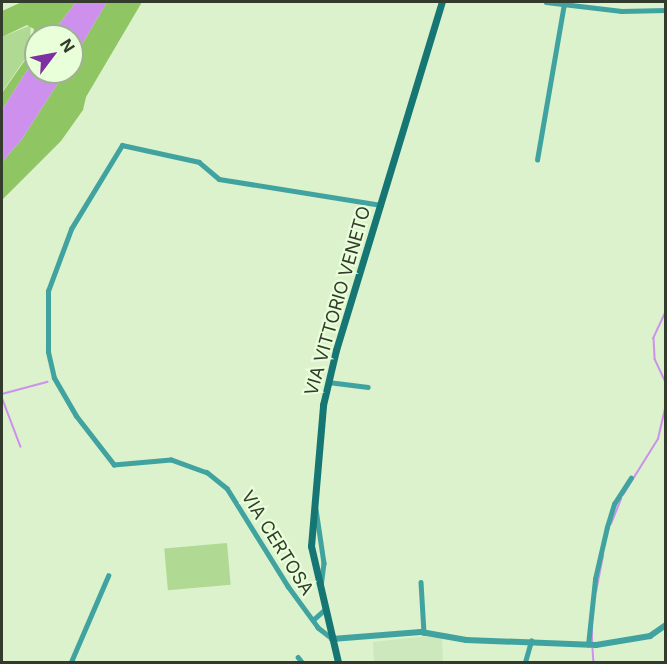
<!DOCTYPE html>
<html>
<head>
<meta charset="utf-8">
<style>
	body { margin:0 }
	#map { position:relative; width:667px; height:664px; overflow:hidden; background:#dbf2cc; font-family:Inter,sans-serif }
	div>[style] { position:absolute }
	.built>* { inset:0; background:#cde8bc }
	.green>* { inset:0; background:#b0d993; transform-origin:0 0 }
	.forest>* { inset:0; background:#8fc663 }
	.water>* { inset:0; background:#cd91ed }
	.stream>* { height:1.5px; margin:-0.75px; padding:0 0.75px; transform-origin:0.75px; border-radius:0.75px; background:#cd91ed }
	.minor>* { height:4.5px; margin:-2.25px; padding:0 2.25px; transform-origin:2.25px; border-radius:2.25px; background:#40a3a0 }
	.tertiary>* { height:6px; margin:-3px; padding:0 3px; transform-origin:3px; border-radius:3px; background:#40a3a0 }
	.secondary>* { height:7px; margin:-3.5px; padding:0 3.5px; transform-origin:3.5px; border-radius:3.5px; background:#167674 }
	span { translate:-50% -50%; white-space:nowrap; text-align:center; line-height:1.15; -webkit-text-stroke:4.5px #e8ffd9; paint-order:stroke }
	.street-label { font-size:18px; color:#323b2c }
	.frame { position:absolute; inset:0; border:3px solid #323b2c; pointer-events:none }
	.north { position:absolute; left:24px; top:24px; width:60px; height:60px; box-sizing:border-box; background:#e8ffd9; border:2px solid #9fb194; border-radius:50%; rotate:58deg; font-size:16px; font-weight:700; line-height:24px; text-align:center; color:#323b2c }
	.north::after { content:''; display:block; margin:auto; width:21px; height:27px; background:#7d30a1; clip-path:polygon(50% 0,100% 100%,50% 72%,0 100%) }
</style>
</head>
<body>
<div id="map">
	<div class="built">
		<div style="clip-path:polygon(438px 635px,442px 637px,443px 662px,374px 662px,373px 642px)"></div>
	</div>
	<div class="green">
		<div style="clip-path:polygon(31px 25px,29px 53px,2px 92px,2px 37px)"></div>
		<div style="left:227px;top:543px;width:42px;height:63px;rotate:85deg"></div>
	</div>
	<div class="forest">
		<div style="clip-path:polygon(22px 2px,76px 2px,50px 36px,36px 36px,36px 56px,2px 110px,2px 93px,30px 53px,34px 29px,27px 25px,2px 37px,2px 11px)"></div>
		<div style="clip-path:polygon(107px 2px,142px 2px,86px 97px,83px 110px,61px 141px,2px 200px,2px 162px,22px 139px,65px 72px,72px 72px,72px 61px)"></div>
	</div>
	<div class="water">
		<div style="clip-path:polygon(76px 2px,107px 2px,72px 61px,72px 36px,50px 36px)"></div>
		<div style="clip-path:polygon(36px 56px,36px 72px,65px 72px,22px 139px,2px 162px,2px 110px)"></div>
	</div>
	<div class="stream">
		<div style="left:666px;top:312px;width:29px;rotate:115deg"></div>
		<div style="left:654px;top:338px;width:21px;rotate:87deg"></div>
		<div style="left:655px;top:359px;width:26px;rotate:65deg"></div>
		<div style="left:2px;top:394px;width:47px;rotate:-14.9deg"></div>
		<div style="left:2px;top:397px;width:53px;rotate:69.2deg"></div>
		<div style="left:623px;top:495px;width:66px;rotate:-58deg"></div>
		<div style="left:658px;top:439px;width:36px;rotate:-77deg"></div>
		<div style="left:611px;top:524px;width:27px;rotate:-68deg"></div>
		<div style="left:596px;top:592px;width:37px;rotate:-79deg"></div>
		<div style="left:592px;top:642px;width:18px;rotate:-90deg"></div>
		<div style="left:593px;top:649px;width:13px;rotate:86deg"></div>
	</div>
	<div class="minor">
		<div style="left:546px;top:2px;width:76px;rotate:6.8deg"></div>
		<div style="left:621px;top:11px;width:45px;rotate:-1.3deg"></div>
		<div style="left:537px;top:160px;width:158px;rotate:-80.2deg"></div>
		<div style="left:328px;top:382px;width:40px;rotate:7.1deg"></div>
		<div style="left:316px;top:509px;width:55px;rotate:81.6deg"></div>
		<div style="left:324px;top:563px;width:23px;rotate:97deg"></div>
		<div style="left:421px;top:582px;width:51px;rotate:86.6deg"></div>
		<div style="left:313px;top:620px;width:15px;rotate:-42deg"></div>
		<div style="left:332px;top:639px;width:18px;rotate:-142deg"></div>
		<div style="left:318px;top:628px;width:51px;rotate:-126.2deg"></div>
		<div style="left:288px;top:587px;width:115px;rotate:-121.9deg"></div>
		<div style="left:227px;top:489px;width:26px;rotate:-141deg"></div>
		<div style="left:207px;top:473px;width:38px;rotate:-160deg"></div>
		<div style="left:171px;top:460px;width:57px;rotate:175deg"></div>
		<div style="left:114px;top:465px;width:62px;rotate:-127.8deg"></div>
		<div style="left:76px;top:416px;width:44px;rotate:-120.1deg"></div>
		<div style="left:54px;top:378px;width:27px;rotate:-103deg"></div>
		<div style="left:48px;top:352px;width:61px;rotate:-90deg"></div>
		<div style="left:48px;top:291px;width:66px;rotate:-69.6deg"></div>
		<div style="left:71px;top:229px;width:98px;rotate:-58.7deg"></div>
		<div style="left:122px;top:145px;width:79px;rotate:12.4deg"></div>
		<div style="left:199px;top:162px;width:26px;rotate:40deg"></div>
		<div style="left:219px;top:179px;width:164px;rotate:9.1deg"></div>
		<div style="left:588px;top:645px;width:66px;rotate:-83.9deg"></div>
		<div style="left:595px;top:579px;width:53px;rotate:-77deg"></div>
		<div style="left:607px;top:527px;width:24px;rotate:-73deg"></div>
		<div style="left:614px;top:504px;width:31px;rotate:-57deg"></div>
		<div style="left:298px;top:657px;width:6px;rotate:51deg"></div>
		<div style="left:71px;top:662px;width:94px;rotate:-66.7deg"></div>
		<div style="left:525px;top:662px;width:22px;rotate:-74deg"></div>
	</div>
	<div class="tertiary">
		<div style="left:332px;top:639px;width:89px;rotate:-4.5deg"></div>
		<div style="left:421px;top:632px;width:46px;rotate:10.1deg"></div>
		<div style="left:466px;top:640px;width:130px;rotate:2.2deg"></div>
		<div style="left:596px;top:645px;width:55px;rotate:-9.5deg"></div>
		<div style="left:650px;top:636px;width:19px;rotate:-35deg"></div>
	</div>
	<div class="secondary">
		<div style="left:338px;top:662px;width:119px;rotate:-103.1deg"></div>
		<div style="left:311px;top:546px;width:142px;rotate:-85.1deg"></div>
		<div style="left:323px;top:405px;width:57px;rotate:-76.7deg"></div>
		<div style="left:336px;top:350px;width:364px;rotate:-73.1deg"></div>
	</div>
	<div class="street-label">
		<span style="left:338px;top:301px;rotate:-74deg">VIA VITTORIO VENETO</span>
		<span style="left:277px;top:543px;rotate:58deg">VIA CERTOSA</span>
	</div>
	<div class="frame"></div>
	<div class="north">N</div>
</div>
</body>
</html>
